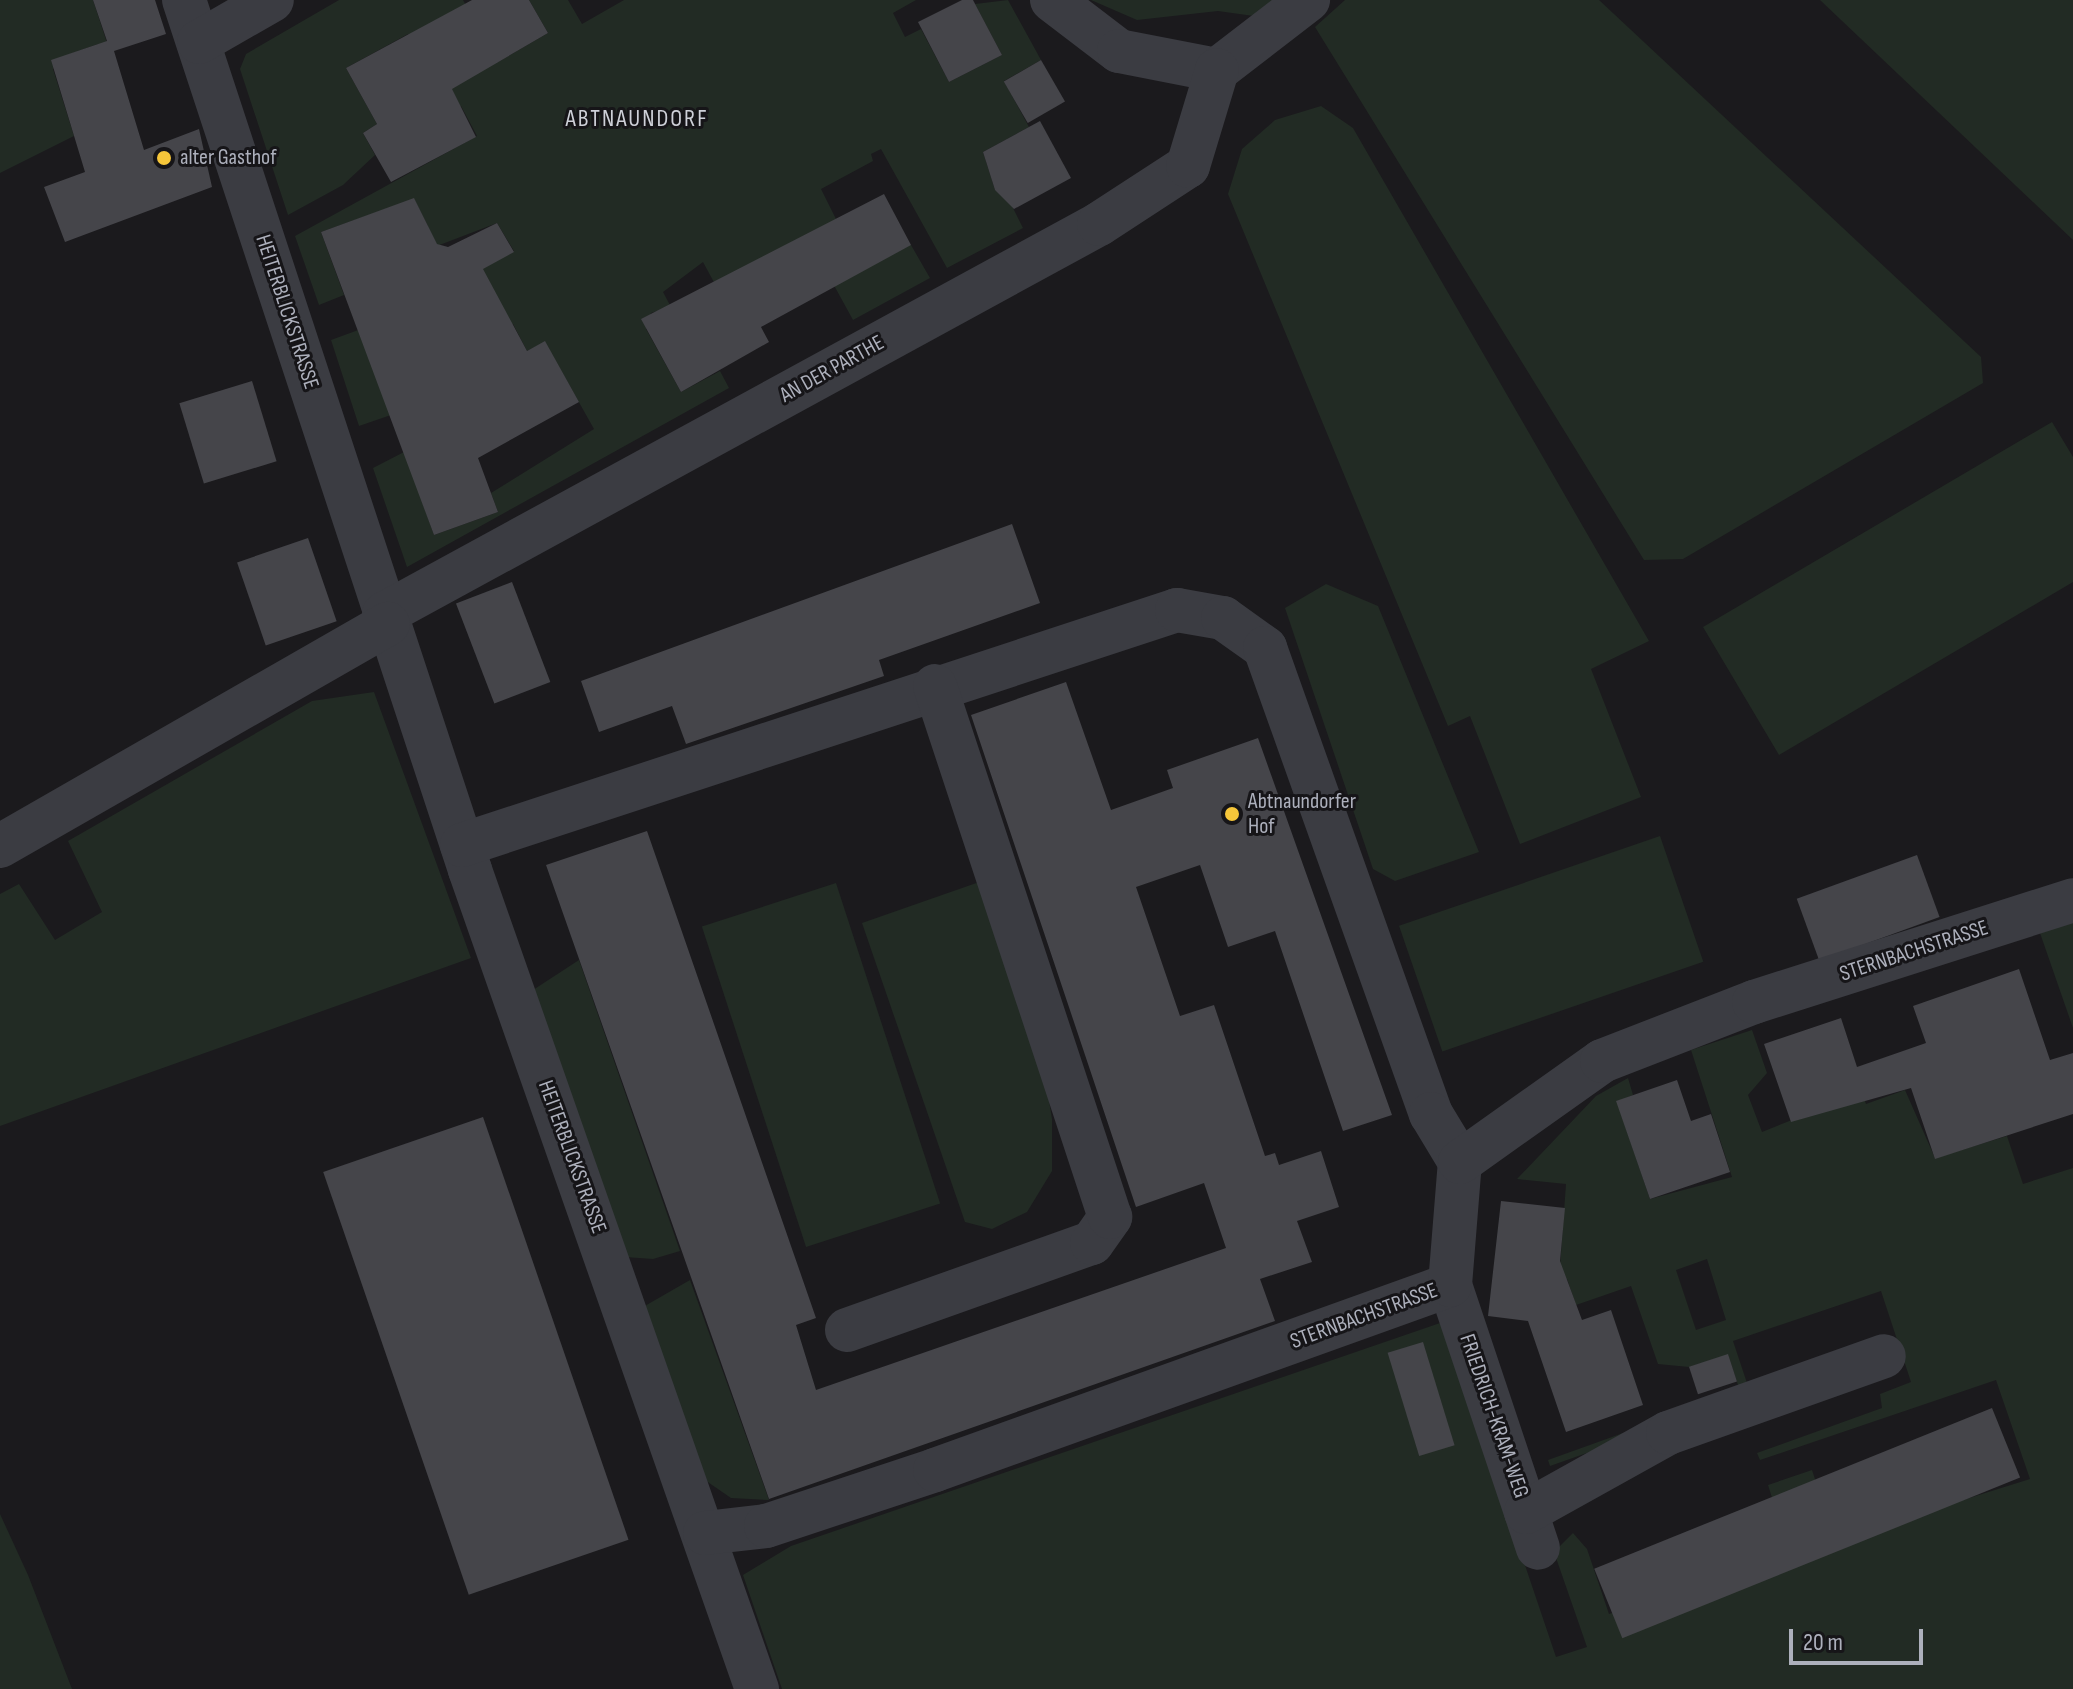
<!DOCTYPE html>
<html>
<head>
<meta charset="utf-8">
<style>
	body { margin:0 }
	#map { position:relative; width:2073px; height:1689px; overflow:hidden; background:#1b1a1d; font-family:"Sofia Sans Condensed",sans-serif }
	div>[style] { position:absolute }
	.green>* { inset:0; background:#222b24; transform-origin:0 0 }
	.building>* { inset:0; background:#45454a; transform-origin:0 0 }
	.minor>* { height:44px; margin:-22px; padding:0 22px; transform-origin:22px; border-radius:22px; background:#3b3c42 }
	.dots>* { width:22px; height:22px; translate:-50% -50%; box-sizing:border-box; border:4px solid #161518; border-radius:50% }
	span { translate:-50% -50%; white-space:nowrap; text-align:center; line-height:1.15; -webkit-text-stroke:6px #161518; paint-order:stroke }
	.poi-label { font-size:22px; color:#adb0bc }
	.left { translate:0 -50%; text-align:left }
	.street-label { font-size:22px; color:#adb0bc }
	.neighbourhood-label { font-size:24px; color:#ced0d8; letter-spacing:2px }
	.scale { position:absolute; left:1789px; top:1629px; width:134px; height:36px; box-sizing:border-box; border:4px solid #adb0bc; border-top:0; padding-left:10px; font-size:24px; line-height:28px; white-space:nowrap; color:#adb0bc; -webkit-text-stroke:6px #161518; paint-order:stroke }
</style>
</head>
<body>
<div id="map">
	<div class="green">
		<div style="clip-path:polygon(0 0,93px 0,109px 49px,98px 44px,70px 54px,53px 69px,74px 136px,0 173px)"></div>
		<div style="clip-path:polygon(339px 0,463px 0,498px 62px,548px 33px,529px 0,568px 0,582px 24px,624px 0,916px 0,893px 13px,905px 37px,921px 29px,949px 82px,1002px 55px,975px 4px,1008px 0,1041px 60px,1004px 81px,1029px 127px,983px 152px,995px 190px,1005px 192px,1023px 228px,947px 268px,881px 149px,871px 154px,873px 161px,821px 189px,836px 219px,911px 245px,930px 278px,853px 320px,808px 238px,716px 286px,703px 262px,663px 292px,671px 307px,651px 313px,646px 329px,681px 392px,720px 371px,729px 388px,407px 567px,373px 468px,503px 401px,413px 476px,434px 535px,498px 512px,491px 493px,594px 429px,545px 342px,527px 351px,513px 324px,391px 415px,359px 426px,331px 340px,402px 314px,514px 251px,497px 223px,416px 254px,428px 226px,414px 199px,321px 232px,344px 295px,319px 305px,295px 236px,477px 136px,461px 106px,435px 118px,408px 34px,346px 68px,377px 124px,363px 133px,375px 155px,343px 185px,288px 215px,240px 69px,246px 54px)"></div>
		<div style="clip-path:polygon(1091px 0,1285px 0,1268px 18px,1218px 11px,1137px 20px)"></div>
		<div style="clip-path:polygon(1345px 0,1599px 0,1981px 357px,1983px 383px,1683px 559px,1644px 560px,1315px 27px)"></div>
		<div style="clip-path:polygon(1820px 0,2073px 0,2073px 240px)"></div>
		<div style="clip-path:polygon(1321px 106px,1353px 128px,1649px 641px,1591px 669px,1641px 797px,1520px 844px,1470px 716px,1448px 726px,1228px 194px,1242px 149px,1275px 120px)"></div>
		<div style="clip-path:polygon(2052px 422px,2073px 457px,2073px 582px,1779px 755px,1703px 627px)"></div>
		<div style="clip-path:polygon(1326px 584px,1378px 606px,1479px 852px,1395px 881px,1373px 869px,1285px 608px)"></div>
		<div style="clip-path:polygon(374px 692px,471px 958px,0 1126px,0 894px,19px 884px,55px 940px,102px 912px,68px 841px,312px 701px)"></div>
		<div style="left:1660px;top:836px;width:133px;height:276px;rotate:71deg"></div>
		<div style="clip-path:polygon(985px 880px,1041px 1050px,1052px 1119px,1052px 1171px,1027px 1212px,992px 1229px,965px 1222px,862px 923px)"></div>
		<div style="left:836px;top:883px;width:337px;height:141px;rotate:72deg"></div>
		<div style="clip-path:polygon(2073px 922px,2073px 1028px,2040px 933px)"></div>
		<div style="clip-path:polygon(579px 960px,680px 1251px,653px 1259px,625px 1257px,533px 990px)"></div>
		<div style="clip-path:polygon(evenodd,1752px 1030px,1767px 1073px,1748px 1095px,1762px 1132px,1862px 1092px,1866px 1104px,1905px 1090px,1935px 1158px,2007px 1136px,2023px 1184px,2073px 1168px,2073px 1689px,782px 1689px,743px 1575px,791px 1546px,1443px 1322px,1556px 1657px,1587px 1647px,1554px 1552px,1573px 1533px,1587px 1549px,1609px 1614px,1790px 1555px,1768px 1485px,1812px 1470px,1835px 1540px,2030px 1479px,1996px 1380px,1760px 1460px,1757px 1453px,1882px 1408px,1880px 1394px,1911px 1382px,1881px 1291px,1733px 1341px,1751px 1395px,1550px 1466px,1548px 1460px,1740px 1391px,1728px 1355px,1689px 1367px,1658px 1364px,1631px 1286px,1576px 1305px,1567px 1279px,1559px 1281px,1566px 1184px,1517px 1179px,1596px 1096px,1628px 1078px,1633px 1095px,1617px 1102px,1650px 1199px,1732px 1177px,1691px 1050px,1752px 1030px,1707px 1259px,1726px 1320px,1696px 1330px,1676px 1270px,1707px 1259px)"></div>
		<div style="clip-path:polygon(690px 1280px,769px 1500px,731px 1498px,699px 1476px,643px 1307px)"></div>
		<div style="clip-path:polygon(0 1514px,28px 1575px,72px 1689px,0 1689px)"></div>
	</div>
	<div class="building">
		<div style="clip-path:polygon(93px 0,155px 0,166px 34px,114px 51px,144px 150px,199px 129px,212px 187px,65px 242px,44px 187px,85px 172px,51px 60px,107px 41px)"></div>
		<div style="clip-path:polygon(472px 0,529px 0,548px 33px,452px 89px,476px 137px,391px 182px,363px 133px,377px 124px,346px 68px)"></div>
		<div style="clip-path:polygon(962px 0,973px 0,1002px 55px,949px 82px,918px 22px)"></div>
		<div style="left:1041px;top:60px;width:48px;height:43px;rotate:60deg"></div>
		<div style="clip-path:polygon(1040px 121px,1071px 178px,1014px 209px,995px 190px,983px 152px)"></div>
		<div style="clip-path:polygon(884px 194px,911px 245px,761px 327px,769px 342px,681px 392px,641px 319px)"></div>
		<div style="clip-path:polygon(414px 198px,437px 244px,448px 247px,497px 223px,514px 252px,483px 269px,527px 351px,545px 341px,579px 402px,478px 458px,498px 512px,434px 535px,321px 232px)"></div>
		<div style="left:252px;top:381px;width:84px;height:76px;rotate:73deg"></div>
		<div style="clip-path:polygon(1012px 524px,1040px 603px,879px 660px,884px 676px,686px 744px,672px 706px,599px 732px,581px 681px)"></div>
		<div style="left:308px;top:538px;width:88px;height:75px;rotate:71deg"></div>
		<div style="left:512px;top:582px;width:107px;height:60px;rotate:69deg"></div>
		<div style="clip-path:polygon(1066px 682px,1111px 810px,1173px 788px,1167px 770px,1258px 738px,1392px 1115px,1343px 1131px,1275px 931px,1228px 947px,1200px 865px,1136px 887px,1180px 1016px,1214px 1005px,1265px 1156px,1275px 1153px,1279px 1165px,1321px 1151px,1339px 1207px,1297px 1221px,1312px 1262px,1260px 1279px,1275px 1321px,769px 1499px,546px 865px,647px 831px,816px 1318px,796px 1325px,816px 1390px,1226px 1248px,1204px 1183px,1136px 1207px,971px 715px)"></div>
		<div style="left:1917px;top:855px;width:66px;height:128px;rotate:70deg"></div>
		<div style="clip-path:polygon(2019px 969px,2050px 1060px,2073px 1053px,2073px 1114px,1935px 1159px,1911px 1088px,1791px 1122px,1764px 1044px,1841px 1018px,1857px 1067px,1926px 1043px,1913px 1006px)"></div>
		<div style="clip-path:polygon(1677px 1080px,1691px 1121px,1711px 1114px,1730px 1172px,1650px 1199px,1616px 1101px)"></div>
		<div style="left:483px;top:1117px;width:447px;height:169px;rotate:71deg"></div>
		<div style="clip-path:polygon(1501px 1201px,1565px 1208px,1560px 1261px,1582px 1320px,1611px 1310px,1643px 1405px,1566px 1432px,1528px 1321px,1488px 1316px)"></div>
		<div style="left:1423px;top:1342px;width:108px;height:37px;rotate:73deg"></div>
		<div style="left:1728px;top:1354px;width:29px;height:41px;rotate:72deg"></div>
		<div style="left:1992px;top:1408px;width:75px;height:429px;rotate:68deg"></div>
	</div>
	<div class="minor">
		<div style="left:184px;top:0;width:916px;rotate:71.8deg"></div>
		<div style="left:470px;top:870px;width:868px;rotate:70.69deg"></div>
		<div style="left:1052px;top:0;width:84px;rotate:37.3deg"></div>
		<div style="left:1119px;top:51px;width:100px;rotate:11deg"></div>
		<div style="left:199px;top:42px;width:84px;rotate:-29.9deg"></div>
		<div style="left:1217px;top:70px;width:115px;rotate:-37.6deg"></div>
		<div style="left:384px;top:614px;width:814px;rotate:-28.61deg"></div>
		<div style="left:1099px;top:224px;width:106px;rotate:-33.1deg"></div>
		<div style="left:1188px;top:166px;width:100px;rotate:-73.2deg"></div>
		<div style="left:462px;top:845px;width:753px;rotate:-18.19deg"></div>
		<div style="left:1177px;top:610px;width:47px;rotate:9.9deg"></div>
		<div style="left:1223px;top:618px;width:52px;rotate:35.5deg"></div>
		<div style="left:1265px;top:648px;width:495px;rotate:70.4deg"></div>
		<div style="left:1431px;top:1114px;width:56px;rotate:58.9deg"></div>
		<div style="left:0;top:846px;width:447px;rotate:-29.8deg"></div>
		<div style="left:1450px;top:1285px;width:277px;rotate:71.5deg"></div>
		<div style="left:847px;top:1330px;width:260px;rotate:-19.6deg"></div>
		<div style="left:1092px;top:1243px;width:32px;rotate:-55deg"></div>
		<div style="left:1110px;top:1217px;width:559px;rotate:-108.24deg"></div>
		<div style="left:1526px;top:1512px;width:162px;rotate:-29.1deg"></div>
		<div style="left:1668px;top:1433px;width:229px;rotate:-19.6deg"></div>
		<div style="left:705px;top:1533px;width:61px;rotate:-6.5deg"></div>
		<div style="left:766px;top:1526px;width:178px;rotate:-18.3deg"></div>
		<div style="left:935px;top:1470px;width:547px;rotate:-19.76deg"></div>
		<div style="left:1450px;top:1285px;width:123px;rotate:-85.4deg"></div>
		<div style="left:1460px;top:1162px;width:174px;rotate:-35.4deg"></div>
		<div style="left:1602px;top:1061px;width:163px;rotate:-21.2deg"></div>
		<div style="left:1754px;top:1002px;width:335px;rotate:-17.7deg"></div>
	</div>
	<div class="dots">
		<div style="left:164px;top:158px;background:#f6c63a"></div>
		<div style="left:1232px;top:814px;background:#f6c63a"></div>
	</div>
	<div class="poi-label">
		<span class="left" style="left:180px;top:158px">alter Gasthof</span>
		<span class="left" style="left:1248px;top:814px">Abtnaundorfer<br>Hof</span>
	</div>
	<div class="street-label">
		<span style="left:287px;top:312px;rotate:72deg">HEITERBLICKSTRASSE</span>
		<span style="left:832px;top:369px;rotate:-29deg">AN DER PARTHE</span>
		<span style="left:1914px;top:951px;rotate:-18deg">STERNBACHSTRASSE</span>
		<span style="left:572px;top:1157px;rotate:70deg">HEITERBLICKSTRASSE</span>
		<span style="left:1364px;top:1316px;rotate:-20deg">STERNBACHSTRASSE</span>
		<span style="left:1494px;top:1416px;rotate:71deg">FRIEDRICH-KRAM-WEG</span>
	</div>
	<div class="neighbourhood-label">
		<span style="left:637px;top:119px">ABTNAUNDORF</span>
	</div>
	<div class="scale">20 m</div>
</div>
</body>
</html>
